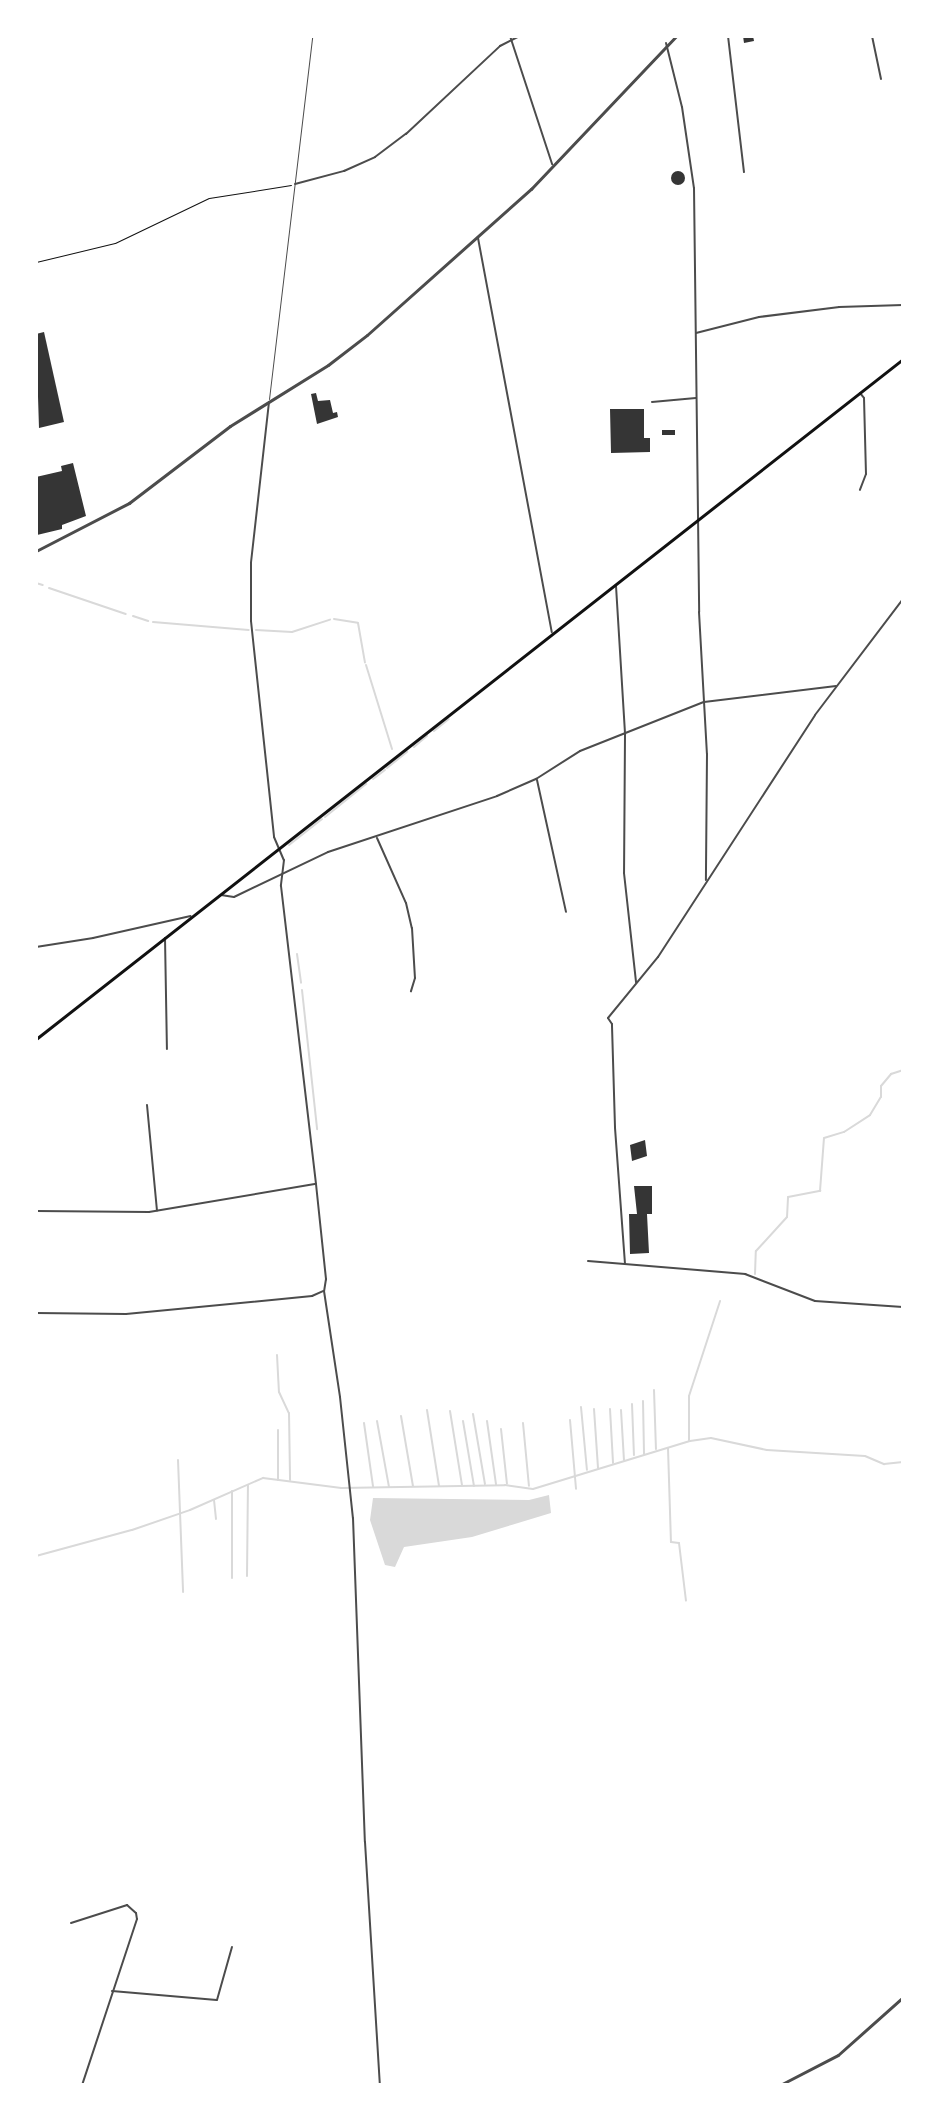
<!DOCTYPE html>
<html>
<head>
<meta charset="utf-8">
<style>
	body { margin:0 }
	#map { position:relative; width:939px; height:2121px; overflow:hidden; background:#fff; font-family:"IBM Plex Serif",serif }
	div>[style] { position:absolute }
	.water>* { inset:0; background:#d9d9d9 }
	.stream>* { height:2px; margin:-1px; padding:0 1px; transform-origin:1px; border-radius:1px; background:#d9d9d9 }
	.building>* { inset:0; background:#353535; transform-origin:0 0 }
	.round { border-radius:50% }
	.path>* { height:1px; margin:-0.5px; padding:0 0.5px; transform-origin:0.5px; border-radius:0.5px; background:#111 }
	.service>* { height:1px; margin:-0.5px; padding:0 0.5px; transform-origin:0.5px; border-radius:0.5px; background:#4c4c4c }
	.minor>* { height:2px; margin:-1px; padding:0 1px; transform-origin:1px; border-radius:1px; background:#4c4c4c }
	.tertiary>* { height:3px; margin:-1.5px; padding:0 1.5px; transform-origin:1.5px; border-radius:1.5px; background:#4c4c4c }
	.secondary>* { height:3px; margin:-1.5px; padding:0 1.5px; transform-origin:1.5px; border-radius:1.5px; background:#111 }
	span { translate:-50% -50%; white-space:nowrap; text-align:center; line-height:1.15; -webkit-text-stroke:6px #fff; paint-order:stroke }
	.frame { position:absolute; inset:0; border:38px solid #fff; pointer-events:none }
</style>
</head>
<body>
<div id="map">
	<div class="water">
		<div style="clip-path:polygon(549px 1495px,551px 1513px,472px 1537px,404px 1547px,395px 1567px,385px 1565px,370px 1520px,373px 1498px,529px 1500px)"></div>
	</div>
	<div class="stream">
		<div style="left:36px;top:583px;width:7px;rotate:16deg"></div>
		<div style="left:49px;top:588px;width:81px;rotate:18.7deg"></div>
		<div style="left:133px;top:616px;width:16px;rotate:18deg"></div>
		<div style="left:334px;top:619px;width:24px;rotate:9deg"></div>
		<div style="left:358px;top:623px;width:40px;rotate:80deg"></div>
		<div style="left:153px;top:622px;width:96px;rotate:4.8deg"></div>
		<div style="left:256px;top:630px;width:36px;rotate:3deg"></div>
		<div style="left:292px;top:632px;width:40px;rotate:-18deg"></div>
		<div style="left:366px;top:665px;width:88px;rotate:72.8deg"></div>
		<div style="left:434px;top:731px;width:19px;rotate:-39deg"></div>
		<div style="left:421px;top:741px;width:8px;rotate:-40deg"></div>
		<div style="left:414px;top:747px;width:8px;rotate:-40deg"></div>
		<div style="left:387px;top:768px;width:26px;rotate:-39deg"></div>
		<div style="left:373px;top:779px;width:15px;rotate:-37deg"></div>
		<div style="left:325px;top:817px;width:53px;rotate:-38.8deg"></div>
		<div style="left:289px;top:845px;width:42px;rotate:-38.2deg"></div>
		<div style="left:297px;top:954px;width:29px;rotate:82deg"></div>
		<div style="left:302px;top:990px;width:140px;rotate:83.8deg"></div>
		<div style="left:755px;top:1274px;width:23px;rotate:-88deg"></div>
		<div style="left:756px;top:1251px;width:46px;rotate:-47.6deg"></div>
		<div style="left:787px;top:1217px;width:20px;rotate:-87deg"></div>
		<div style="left:788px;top:1197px;width:33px;rotate:-11deg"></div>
		<div style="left:820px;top:1191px;width:53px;rotate:-85.7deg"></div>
		<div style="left:824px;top:1138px;width:21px;rotate:-17deg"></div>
		<div style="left:844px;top:1132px;width:31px;rotate:-33deg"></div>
		<div style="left:870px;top:1115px;width:21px;rotate:-59deg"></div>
		<div style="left:881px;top:1097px;width:11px;rotate:-90deg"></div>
		<div style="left:881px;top:1086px;width:16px;rotate:-50deg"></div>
		<div style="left:891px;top:1074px;width:13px;rotate:-18deg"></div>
		<div style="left:277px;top:1355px;width:37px;rotate:87deg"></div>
		<div style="left:279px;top:1392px;width:23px;rotate:65deg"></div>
		<div style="left:289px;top:1413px;width:67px;rotate:89.1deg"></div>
		<div style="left:654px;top:1390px;width:59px;rotate:88.1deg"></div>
		<div style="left:643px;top:1401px;width:53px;rotate:88.9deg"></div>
		<div style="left:632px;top:1404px;width:51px;rotate:87.8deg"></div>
		<div style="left:581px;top:1407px;width:63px;rotate:84.6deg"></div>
		<div style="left:594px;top:1409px;width:59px;rotate:86.1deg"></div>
		<div style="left:610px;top:1409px;width:54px;rotate:86.8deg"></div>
		<div style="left:427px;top:1410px;width:77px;rotate:81deg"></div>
		<div style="left:621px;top:1410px;width:50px;rotate:86.6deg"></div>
		<div style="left:450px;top:1411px;width:75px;rotate:80.8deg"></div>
		<div style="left:473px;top:1414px;width:71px;rotate:80.3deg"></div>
		<div style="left:401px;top:1416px;width:71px;rotate:80.3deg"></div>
		<div style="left:570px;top:1420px;width:69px;rotate:85deg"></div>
		<div style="left:377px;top:1421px;width:67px;rotate:79.7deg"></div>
		<div style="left:463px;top:1421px;width:66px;rotate:80.4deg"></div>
		<div style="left:487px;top:1421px;width:64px;rotate:81.9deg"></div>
		<div style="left:364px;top:1423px;width:64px;rotate:81.9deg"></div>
		<div style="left:523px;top:1423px;width:63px;rotate:84.6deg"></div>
		<div style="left:501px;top:1429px;width:55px;rotate:83.8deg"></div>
		<div style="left:278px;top:1430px;width:50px;rotate:90deg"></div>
		<div style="left:689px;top:1441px;width:45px;rotate:-90deg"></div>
		<div style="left:689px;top:1396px;width:100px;rotate:-71.9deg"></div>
		<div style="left:668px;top:1448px;width:94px;rotate:88.2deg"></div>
		<div style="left:671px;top:1542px;width:8px;rotate:7deg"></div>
		<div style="left:679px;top:1543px;width:58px;rotate:83.1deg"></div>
		<div style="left:178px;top:1460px;width:132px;rotate:87.8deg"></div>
		<div style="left:214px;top:1500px;width:19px;rotate:84deg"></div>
		<div style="left:36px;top:1556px;width:99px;rotate:-15.2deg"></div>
		<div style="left:132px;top:1530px;width:61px;rotate:-19deg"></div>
		<div style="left:190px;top:1510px;width:80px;rotate:-23.7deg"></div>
		<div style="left:263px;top:1478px;width:79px;rotate:7.3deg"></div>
		<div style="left:341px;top:1488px;width:164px;rotate:-1deg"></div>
		<div style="left:505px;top:1485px;width:28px;rotate:8deg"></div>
		<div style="left:533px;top:1489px;width:164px;rotate:-17deg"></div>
		<div style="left:690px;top:1441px;width:21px;rotate:-8deg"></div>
		<div style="left:711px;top:1438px;width:57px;rotate:12.1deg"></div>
		<div style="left:767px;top:1450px;width:98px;rotate:3.5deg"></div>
		<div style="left:865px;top:1456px;width:21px;rotate:23deg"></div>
		<div style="left:884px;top:1464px;width:19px;rotate:-6deg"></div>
		<div style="left:247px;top:1576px;width:91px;rotate:-89.4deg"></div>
		<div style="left:232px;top:1578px;width:87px;rotate:-90deg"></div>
	</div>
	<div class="building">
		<div style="clip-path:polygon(743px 36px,753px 36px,754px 41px,744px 43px)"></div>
		<div class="round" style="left:671px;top:171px;width:14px;height:14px"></div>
		<div style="clip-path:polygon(44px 332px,64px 422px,39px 428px,36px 334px)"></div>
		<div style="clip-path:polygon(316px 393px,318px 401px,330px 400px,333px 413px,337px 412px,338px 417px,317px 424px,311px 394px)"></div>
		<div style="clip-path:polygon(610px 409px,644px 409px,644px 438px,650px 438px,650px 452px,611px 453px)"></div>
		<div style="left:675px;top:430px;width:5px;height:13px;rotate:90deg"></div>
		<div style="clip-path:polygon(73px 463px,86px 516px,62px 525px,62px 529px,37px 535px,36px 477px,62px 471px,61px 466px)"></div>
		<div style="clip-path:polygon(645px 1140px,647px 1156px,632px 1161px,630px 1145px)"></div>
		<div style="clip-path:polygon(634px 1186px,652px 1186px,652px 1214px,647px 1214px,649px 1253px,630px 1254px,629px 1214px,637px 1214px)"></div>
	</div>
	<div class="path">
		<div style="left:36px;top:262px;width:81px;rotate:-13.5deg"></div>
		<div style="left:115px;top:243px;width:104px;rotate:-25.6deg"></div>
		<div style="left:209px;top:198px;width:83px;rotate:-9deg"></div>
	</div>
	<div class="service">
		<div style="left:269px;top:399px;width:366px;rotate:-83.2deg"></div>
	</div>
	<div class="minor">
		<div style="left:510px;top:36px;width:135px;rotate:71.8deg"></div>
		<div style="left:728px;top:36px;width:137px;rotate:83.3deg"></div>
		<div style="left:872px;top:36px;width:44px;rotate:78.2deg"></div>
		<div style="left:902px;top:36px;width:3px;rotate:72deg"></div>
		<div style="left:666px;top:43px;width:66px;rotate:76deg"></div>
		<div style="left:682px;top:107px;width:82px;rotate:81.6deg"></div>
		<div style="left:694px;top:188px;width:424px;rotate:89.3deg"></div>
		<div style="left:699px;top:612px;width:142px;rotate:86.8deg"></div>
		<div style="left:707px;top:754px;width:126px;rotate:90.5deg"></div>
		<div style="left:295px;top:184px;width:51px;rotate:-14.9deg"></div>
		<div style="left:344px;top:171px;width:34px;rotate:-24deg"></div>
		<div style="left:375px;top:157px;width:39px;rotate:-37deg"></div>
		<div style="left:406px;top:134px;width:129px;rotate:-43.1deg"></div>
		<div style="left:500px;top:46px;width:22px;rotate:-27deg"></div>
		<div style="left:478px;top:238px;width:401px;rotate:79.4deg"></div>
		<div style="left:696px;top:333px;width:65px;rotate:-14.3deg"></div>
		<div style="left:759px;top:317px;width:81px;rotate:-7.1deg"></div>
		<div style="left:839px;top:307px;width:64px;rotate:-1.8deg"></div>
		<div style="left:860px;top:393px;width:6px;rotate:51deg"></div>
		<div style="left:864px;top:398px;width:76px;rotate:88.5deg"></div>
		<div style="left:866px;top:474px;width:17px;rotate:111deg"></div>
		<div style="left:269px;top:402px;width:162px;rotate:96.4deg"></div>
		<div style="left:251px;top:563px;width:58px;rotate:90deg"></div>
		<div style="left:251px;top:621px;width:217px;rotate:83.9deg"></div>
		<div style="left:274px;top:837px;width:25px;rotate:67deg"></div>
		<div style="left:284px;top:860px;width:26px;rotate:97deg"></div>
		<div style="left:281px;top:886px;width:300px;rotate:83.3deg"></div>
		<div style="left:316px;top:1184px;width:96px;rotate:84deg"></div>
		<div style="left:326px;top:1279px;width:12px;rotate:99deg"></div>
		<div style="left:324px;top:1291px;width:107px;rotate:81.4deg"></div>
		<div style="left:340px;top:1397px;width:122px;rotate:83.9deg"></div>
		<div style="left:353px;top:1518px;width:324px;rotate:87.9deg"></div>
		<div style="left:365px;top:1842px;width:243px;rotate:86.5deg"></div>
		<div style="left:652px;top:402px;width:44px;rotate:-5.2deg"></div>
		<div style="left:616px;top:586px;width:149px;rotate:86.5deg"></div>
		<div style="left:625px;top:735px;width:138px;rotate:90.4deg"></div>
		<div style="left:624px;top:873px;width:110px;rotate:83.7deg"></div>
		<div style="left:537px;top:780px;width:135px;rotate:77.6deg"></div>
		<div style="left:377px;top:838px;width:71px;rotate:66deg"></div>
		<div style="left:406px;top:903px;width:26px;rotate:77deg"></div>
		<div style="left:412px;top:928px;width:50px;rotate:86.6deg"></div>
		<div style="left:415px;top:978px;width:14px;rotate:107deg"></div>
		<div style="left:221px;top:895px;width:13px;rotate:9deg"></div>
		<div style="left:234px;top:897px;width:104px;rotate:-25.6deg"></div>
		<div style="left:328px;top:852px;width:178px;rotate:-18.3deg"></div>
		<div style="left:497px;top:796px;width:43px;rotate:-23.6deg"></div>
		<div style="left:536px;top:779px;width:52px;rotate:-32.5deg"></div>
		<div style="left:580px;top:751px;width:133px;rotate:-21.6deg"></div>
		<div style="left:704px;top:702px;width:133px;rotate:-6.9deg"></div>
		<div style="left:165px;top:938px;width:111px;rotate:89deg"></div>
		<div style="left:36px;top:947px;width:58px;rotate:-9deg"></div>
		<div style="left:93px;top:938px;width:100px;rotate:-12.7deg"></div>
		<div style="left:147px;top:1105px;width:106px;rotate:84.6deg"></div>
		<div style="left:36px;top:1211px;width:113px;rotate:0.5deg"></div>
		<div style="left:149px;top:1212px;width:168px;rotate:-9.6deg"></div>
		<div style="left:588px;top:1261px;width:158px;rotate:4.7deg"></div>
		<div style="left:745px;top:1274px;width:75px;rotate:21.1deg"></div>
		<div style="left:815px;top:1301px;width:88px;rotate:3.9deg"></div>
		<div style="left:625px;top:1264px;width:137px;rotate:-94.2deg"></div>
		<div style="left:615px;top:1127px;width:103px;rotate:-91.7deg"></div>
		<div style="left:612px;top:1024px;width:7px;rotate:-124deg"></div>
		<div style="left:608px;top:1018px;width:79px;rotate:-50.7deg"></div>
		<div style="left:658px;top:957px;width:288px;rotate:-57deg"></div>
		<div style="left:815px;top:715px;width:146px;rotate:-52.8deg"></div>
		<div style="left:36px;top:1313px;width:90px;rotate:0.6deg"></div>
		<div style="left:126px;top:1314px;width:187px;rotate:-5.5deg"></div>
		<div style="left:312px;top:1296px;width:12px;rotate:-24deg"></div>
		<div style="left:71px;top:1923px;width:59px;rotate:-17.8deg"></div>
		<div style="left:127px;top:1905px;width:12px;rotate:42deg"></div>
		<div style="left:136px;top:1913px;width:6px;rotate:81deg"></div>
		<div style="left:137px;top:1919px;width:175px;rotate:108.3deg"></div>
		<div style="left:112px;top:1991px;width:105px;rotate:4.9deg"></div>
		<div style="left:217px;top:2000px;width:55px;rotate:-74.2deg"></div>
		<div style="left:627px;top:2085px;width:11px"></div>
	</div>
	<div class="tertiary">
		<div style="left:36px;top:551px;width:105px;rotate:-27.3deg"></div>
		<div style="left:129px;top:503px;width:127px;rotate:-37.3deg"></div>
		<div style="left:230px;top:426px;width:115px;rotate:-31.9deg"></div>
		<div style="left:328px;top:365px;width:49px;rotate:-37.6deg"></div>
		<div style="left:367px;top:335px;width:220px;rotate:-41.7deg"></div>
		<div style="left:531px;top:189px;width:211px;rotate:-46.5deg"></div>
		<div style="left:780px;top:2085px;width:65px;rotate:-27.3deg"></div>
		<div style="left:838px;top:2055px;width:87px;rotate:-41.7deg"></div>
	</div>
	<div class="secondary">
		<div style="left:36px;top:1039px;width:1102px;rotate:-38.11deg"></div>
	</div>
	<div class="frame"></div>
</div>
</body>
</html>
